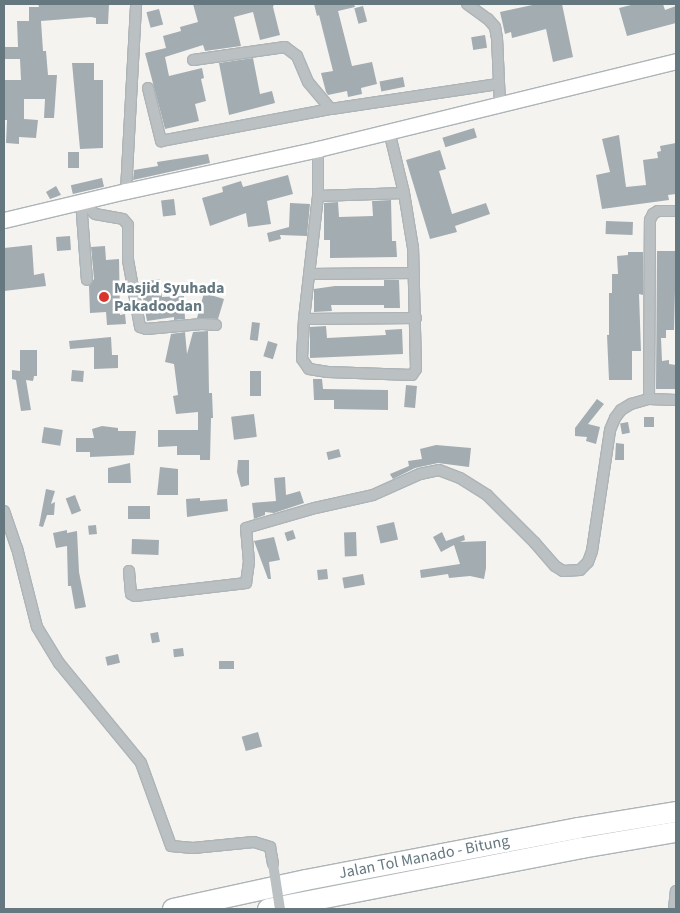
<!DOCTYPE html>
<html>
<head>
<meta charset="utf-8">
<style>
	body { margin:0 }
	#map { position:relative; width:680px; height:913px; overflow:hidden; background:#f4f3f0; font-family:"Source Sans 3",sans-serif }
	div>[style] { position:absolute }
	.building>* { inset:0; background:#a3acb0; transform-origin:0 0 }
	.roads { filter:drop-shadow(1px 0 #adb4b7) drop-shadow(-1px 0 #adb4b7) drop-shadow(0 1px #adb4b7) drop-shadow(0 -1px #adb4b7) }
	.street>* { height:10px; margin:-5px; padding:0 5px; transform-origin:5px; border-radius:5px; background:#bbc0c2 }
	.secondary>* { height:15px; margin:-7.5px; padding:0 7.5px; transform-origin:7.5px; border-radius:7.5px; background:#fff }
	.highway>* { height:20px; margin:-10px; padding:0 10px; transform-origin:10px; border-radius:10px; background:#fff }
	.street-bridge>* { height:10px; margin:-5px; padding:0 5px; transform-origin:5px; border-radius:5px; background:#bbc0c2 }
	.dots>* { width:14px; height:14px; translate:-50% -50%; box-sizing:border-box; border:2px solid #fff; border-radius:50% }
	span { translate:-50% -50%; white-space:nowrap; text-align:center; line-height:1.15; -webkit-text-stroke:5px #fff; paint-order:stroke }
	.poi-label { font-size:16px; color:#657880; font-weight:700 }
	.left { translate:0 -50%; text-align:left }
	.street-label { font-size:16px; color:#657880 }
	.frame { position:absolute; inset:0; border:5px solid #657880; pointer-events:none }
</style>
</head>
<body>
<div id="map">
	<div class="building">
		<div style="clip-path:polygon(38px 4px,109px 4px,108px 24px,96px 24px,96px 18px,91px 17px,41px 21px,43px 51px,46px 51px,48px 75px,57px 75px,54px 118px,44px 118px,45px 99px,24px 99px,24px 119px,38px 120px,36px 138px,19px 137px,19px 144px,6px 143px,7px 120px,4px 120px,4px 80px,21px 80px,20px 59px,4px 59px,4px 47px,18px 47px,17px 21px,29px 21px,29px 7px,39px 7px)"></div>
		<div style="clip-path:polygon(193px 4px,274px 4px,273px 7px,280px 35px,260px 40px,253px 12px,234px 17px,241px 46px,205px 51px,203px 45px,165px 57px,169px 76px,202px 68px,204px 78px,201px 79px,206px 101px,195px 104px,199px 121px,165px 129px,145px 53px,166px 48px,163px 36px,181px 31px,180px 27px,198px 22px)"></div>
		<div style="clip-path:polygon(314px 4px,354px 4px,355px 7px,338px 11px,352px 66px,372px 62px,377px 84px,361px 88px,362px 94px,348px 97px,347px 91px,328px 95px,326px 92px,321px 73px,333px 71px,319px 15px,317px 16px)"></div>
		<div style="clip-path:polygon(537px 4px,562px 4px,573px 57px,553px 62px,546px 29px,512px 38px,511px 32px,505px 34px,500px 12px)"></div>
		<div style="clip-path:polygon(635px 4px,663px 4px,665px 10px,676px 6px,676px 23px,627px 36px,619px 8px)"></div>
		<div style="left:363px;top:6px;width:16px;height:9px;rotate:75deg"></div>
		<div style="left:159px;top:9px;width:16px;height:13px;rotate:75deg"></div>
		<div style="left:485px;top:35px;width:13px;height:14px;rotate:81deg"></div>
		<div style="clip-path:polygon(253px 58px,260px 94px,272px 91px,275px 103px,229px 115px,219px 63px)"></div>
		<div style="clip-path:polygon(72px 63px,94px 63px,94px 80px,103px 80px,103px 148px,80px 149px)"></div>
		<div style="left:403px;top:77px;width:10px;height:24px;rotate:79deg"></div>
		<div style="left:474px;top:128px;width:10px;height:33px;rotate:73deg"></div>
		<div style="clip-path:polygon(619px 135px,626px 187px,646px 185px,643px 160px,658px 158px,657px 152px,661px 151px,660px 146px,676px 143px,676px 194px,668px 195px,669px 200px,602px 209px,596px 175px,610px 172px,602px 139px)"></div>
		<div style="clip-path:polygon(440px 150px,446px 169px,439px 171px,452px 214px,486px 203px,490px 214px,455px 226px,457px 232px,430px 239px,406px 160px)"></div>
		<div style="left:68px;top:152px;width:11px;height:16px"></div>
		<div style="clip-path:polygon(208px 154px,210px 163px,133px 180px,134px 170px,158px 166px,157px 162px)"></div>
		<div style="clip-path:polygon(288px 175px,293px 194px,267px 201px,271px 224px,248px 227px,246px 213px,210px 226px,202px 198px,223px 192px,222px 187px,241px 181px,243px 187px)"></div>
		<div style="left:102px;top:178px;width:9px;height:32px;rotate:77deg"></div>
		<div style="clip-path:polygon(56px 186px,61px 195px,50px 199px,46px 192px)"></div>
		<div style="left:174px;top:199px;width:16px;height:13px;rotate:83deg"></div>
		<div style="clip-path:polygon(391px 200px,392px 241px,396px 241px,397px 257px,330px 258px,330px 240px,324px 240px,324px 203px,338px 202px,339px 217px,373px 216px,372px 201px)"></div>
		<div style="clip-path:polygon(290px 203px,310px 204px,307px 236px,280px 235px,281px 239px,269px 242px,267px 233px,289px 227px)"></div>
		<div style="left:606px;top:221px;width:27px;height:13px;rotate:2deg"></div>
		<div style="left:70px;top:236px;width:14px;height:14px;rotate:86deg"></div>
		<div style="clip-path:polygon(32px 245px,34px 275px,44px 273px,46px 286px,4px 291px,4px 248px)"></div>
		<div style="clip-path:polygon(105px 246px,106px 260px,119px 259px,120px 315px,125px 314px,126px 324px,107px 325px,106px 312px,90px 313px,89px 286px,94px 279px,91px 247px)"></div>
		<div style="clip-path:polygon(657px 251px,676px 251px,674px 330px,666px 330px,666px 338px,661px 338px,662px 361px,669px 360px,669px 364px,676px 365px,676px 389px,656px 389px)"></div>
		<div style="clip-path:polygon(628px 252px,643px 252px,643px 295px,639px 294px,641px 351px,632px 351px,632px 380px,609px 380px,607px 335px,609px 335px,609px 293px,612px 293px,612px 274px,618px 274px,617px 256px,628px 255px)"></div>
		<div style="clip-path:polygon(160px 279px,162px 297px,184px 296px,185px 319px,174px 320px,174px 317px,147px 321px,140px 282px)"></div>
		<div style="clip-path:polygon(384px 280px,399px 280px,400px 308px,384px 308px,384px 305px,331px 305px,332px 311px,314px 312px,314px 289px,335px 286px,384px 286px)"></div>
		<div style="clip-path:polygon(204px 293px,224px 299px,218px 319px,197px 318px)"></div>
		<div style="left:252px;top:322px;width:8px;height:18px;rotate:7deg"></div>
		<div style="clip-path:polygon(326px 326px,327px 338px,386px 335px,385px 330px,402px 329px,403px 354px,310px 358px,310px 327px)"></div>
		<div style="clip-path:polygon(208px 331px,209px 393px,212px 393px,213px 418px,211px 418px,210px 460px,200px 460px,200px 455px,177px 455px,177px 446px,158px 447px,158px 430px,198px 430px,198px 412px,176px 414px,173px 396px,178px 395px,174px 364px,165px 362px,171px 334px,185px 332px,187px 354px,193px 332px)"></div>
		<div style="clip-path:polygon(111px 337px,112px 355px,118px 355px,118px 368px,94px 369px,94px 347px,70px 349px,69px 341px)"></div>
		<div style="left:268px;top:341px;width:10px;height:16px;rotate:17deg"></div>
		<div style="clip-path:polygon(20px 350px,37px 350px,37px 376px,34px 376px,33px 381px,26px 380px,31px 410px,21px 411px,16px 380px,12px 379px,12px 370px,20px 371px)"></div>
		<div style="left:72px;top:370px;width:12px;height:11px;rotate:5deg"></div>
		<div style="left:250px;top:371px;width:11px;height:25px"></div>
		<div style="clip-path:polygon(313px 379px,322px 379px,323px 389px,388px 390px,388px 410px,334px 409px,334px 400px,314px 400px)"></div>
		<div style="left:406px;top:385px;width:11px;height:22px;rotate:5deg"></div>
		<div style="clip-path:polygon(597px 399px,604px 404px,588px 424px,600px 427px,596px 444px,586px 441px,587px 437px,575px 436px,575px 428px)"></div>
		<div style="left:254px;top:414px;width:23px;height:23px;rotate:83deg"></div>
		<div style="left:644px;top:417px;width:10px;height:10px"></div>
		<div style="left:628px;top:422px;width:11px;height:8px;rotate:80deg"></div>
		<div style="clip-path:polygon(102px 426px,118px 428px,118px 431px,136px 431px,134px 455px,90px 457px,90px 452px,76px 452px,76px 438px,94px 438px,92px 429px)"></div>
		<div style="left:44px;top:427px;width:19px;height:16px;rotate:9deg"></div>
		<div style="clip-path:polygon(616px 443px,624px 444px,624px 460px,615px 460px)"></div>
		<div style="clip-path:polygon(436px 445px,471px 448px,469px 467px,438px 463px,415px 468px,393px 479px,391px 476px,390px 474px,409px 466px,408px 461px,422px 459px,420px 449px)"></div>
		<div style="left:339px;top:449px;width:8px;height:13px;rotate:76deg"></div>
		<div style="clip-path:polygon(238px 460px,249px 460px,249px 485px,241px 487px,237px 472px)"></div>
		<div style="clip-path:polygon(130px 463px,131px 483px,108px 483px,108px 468px)"></div>
		<div style="clip-path:polygon(160px 467px,178px 469px,178px 495px,157px 495px)"></div>
		<div style="clip-path:polygon(285px 477px,286px 495px,300px 491px,304px 503px,274px 513px,265px 512px,265px 515px,254px 519px,252px 503px,276px 501px,274px 478px)"></div>
		<div style="clip-path:polygon(46px 489px,55px 491px,51px 504px,55px 502px,54px 515px,47px 515px,43px 527px,39px 526px)"></div>
		<div style="left:75px;top:495px;width:17px;height:10px;rotate:69deg"></div>
		<div style="clip-path:polygon(200px 498px,200px 501px,227px 499px,228px 511px,187px 517px,186px 499px)"></div>
		<div style="left:128px;top:506px;width:22px;height:13px"></div>
		<div style="left:394px;top:522px;width:18px;height:18px;rotate:77deg"></div>
		<div style="left:96px;top:525px;width:9px;height:8px;rotate:84deg"></div>
		<div style="clip-path:polygon(67px 530px,67px 533px,77px 531px,79px 572px,86px 607px,75px 609px,71px 586px,68px 586px,67px 546px,56px 548px,53px 533px)"></div>
		<div style="left:293px;top:530px;width:9px;height:9px;rotate:72deg"></div>
		<div style="left:356px;top:532px;width:24px;height:12px;rotate:88deg"></div>
		<div style="clip-path:polygon(442px 532px,446px 541px,464px 535px,465px 540px,460px 542px,486px 541px,486px 568px,484px 579px,470px 576px,449px 578px,448px 574px,421px 578px,420px 570px,460px 564px,454px 545px,441px 552px,433px 537px)"></div>
		<div style="clip-path:polygon(274px 537px,280px 560px,269px 562px,271px 579px,268px 579px,254px 541px)"></div>
		<div style="left:132px;top:539px;width:27px;height:15px;rotate:2deg"></div>
		<div style="left:327px;top:569px;width:10px;height:10px;rotate:84deg"></div>
		<div style="left:363px;top:574px;width:11px;height:21px;rotate:80deg"></div>
		<div style="left:158px;top:632px;width:10px;height:8px;rotate:79deg"></div>
		<div style="left:183px;top:648px;width:8px;height:10px;rotate:83deg"></div>
		<div style="left:118px;top:654px;width:9px;height:13px;rotate:77deg"></div>
		<div style="left:234px;top:661px;width:8px;height:15px;rotate:90deg"></div>
		<div style="left:258px;top:732px;width:15px;height:17px;rotate:74deg"></div>
	</div>
	<div class="roads">
		<div class="street">
			<div style="left:467px;top:4px;width:26px;rotate:36deg"></div>
			<div style="left:488px;top:19px;width:11px;rotate:49deg"></div>
			<div style="left:495px;top:27px;width:11px;rotate:80deg"></div>
			<div style="left:497px;top:38px;width:67px;rotate:87.4deg"></div>
			<div style="left:193px;top:60px;width:93px;rotate:-8deg"></div>
			<div style="left:285px;top:47px;width:15px;rotate:37deg"></div>
			<div style="left:297px;top:56px;width:28px;rotate:67deg"></div>
			<div style="left:308px;top:82px;width:35px;rotate:50deg"></div>
			<div style="left:331px;top:109px;width:169px;rotate:-8.5deg"></div>
			<div style="left:148px;top:88px;width:55px;rotate:76.2deg"></div>
			<div style="left:161px;top:141px;width:173px;rotate:-10.7deg"></div>
			<div style="left:318px;top:149px;width:47px;rotate:90deg"></div>
			<div style="left:318px;top:196px;width:124px;rotate:96.5deg"></div>
			<div style="left:304px;top:319px;width:40px;rotate:92.9deg"></div>
			<div style="left:302px;top:359px;width:12px;rotate:55deg"></div>
			<div style="left:309px;top:369px;width:19px;rotate:9deg"></div>
			<div style="left:328px;top:372px;width:84px;rotate:2deg"></div>
			<div style="left:412px;top:375px;width:7px;rotate:-56deg"></div>
			<div style="left:416px;top:369px;width:121px;rotate:-91.4deg"></div>
			<div style="left:413px;top:248px;width:56px;rotate:-99.3deg"></div>
			<div style="left:404px;top:193px;width:64px;rotate:-103.6deg"></div>
			<div style="left:126px;top:191px;width:187px;rotate:-86.9deg"></div>
			<div style="left:318px;top:196px;width:86px;rotate:-2deg"></div>
			<div style="left:85px;top:200px;width:6px;rotate:72deg"></div>
			<div style="left:87px;top:206px;width:11px;rotate:45deg"></div>
			<div style="left:95px;top:214px;width:28px;rotate:10deg"></div>
			<div style="left:123px;top:219px;width:8px;rotate:50deg"></div>
			<div style="left:128px;top:225px;width:35px;rotate:90deg"></div>
			<div style="left:128px;top:260px;width:68px;rotate:79.8deg"></div>
			<div style="left:140px;top:327px;width:6px;rotate:18deg"></div>
			<div style="left:146px;top:329px;width:56px;rotate:-5.1deg"></div>
			<div style="left:202px;top:324px;width:14px;rotate:4deg"></div>
			<div style="left:81px;top:201px;width:79px;rotate:85.7deg"></div>
			<div style="left:309px;top:274px;width:105px;rotate:-0.5deg"></div>
			<div style="left:304px;top:319px;width:112px;rotate:-0.5deg"></div>
			<div style="left:649px;top:399px;width:179px;rotate:-89.7deg"></div>
			<div style="left:650px;top:220px;width:7px;rotate:-63deg"></div>
			<div style="left:653px;top:214px;width:6px;rotate:-31deg"></div>
			<div style="left:658px;top:211px;width:18px"></div>
			<div style="left:4px;top:511px;width:39px;rotate:71deg"></div>
			<div style="left:17px;top:548px;width:81px;rotate:75.8deg"></div>
			<div style="left:37px;top:627px;width:42px;rotate:58.6deg"></div>
			<div style="left:59px;top:663px;width:129px;rotate:50.6deg"></div>
			<div style="left:141px;top:763px;width:88px;rotate:70.1deg"></div>
			<div style="left:171px;top:846px;width:22px;rotate:5deg"></div>
			<div style="left:193px;top:848px;width:61px;rotate:-5.6deg"></div>
			<div style="left:254px;top:842px;width:17px;rotate:17deg"></div>
			<div style="left:270px;top:847px;width:17px;rotate:80deg"></div>
			<div style="left:129px;top:571px;width:23px;rotate:85deg"></div>
			<div style="left:131px;top:594px;width:4px;rotate:27deg"></div>
			<div style="left:135px;top:596px;width:112px;rotate:-6.7deg"></div>
			<div style="left:246px;top:583px;width:21px;rotate:-82deg"></div>
			<div style="left:249px;top:562px;width:34px;rotate:-95deg"></div>
			<div style="left:246px;top:528px;width:72px;rotate:-16.2deg"></div>
			<div style="left:315px;top:508px;width:59px;rotate:-12.6deg"></div>
			<div style="left:373px;top:495px;width:51px;rotate:-24.1deg"></div>
			<div style="left:420px;top:474px;width:19px;rotate:-12deg"></div>
			<div style="left:439px;top:470px;width:22px;rotate:21deg"></div>
			<div style="left:460px;top:478px;width:32px;rotate:32deg"></div>
			<div style="left:487px;top:495px;width:68px;rotate:45deg"></div>
			<div style="left:535px;top:543px;width:30px;rotate:49deg"></div>
			<div style="left:555px;top:566px;width:9px;rotate:32deg"></div>
			<div style="left:563px;top:571px;width:17px;rotate:-3deg"></div>
			<div style="left:580px;top:570px;width:11px;rotate:-45deg"></div>
			<div style="left:588px;top:562px;width:12px;rotate:-70deg"></div>
			<div style="left:592px;top:551px;width:122px;rotate:-81.5deg"></div>
			<div style="left:610px;top:430px;width:13px;rotate:-67deg"></div>
			<div style="left:615px;top:418px;width:10px;rotate:-53deg"></div>
			<div style="left:621px;top:410px;width:12px;rotate:-31deg"></div>
			<div style="left:631px;top:404px;width:19px;rotate:-16deg"></div>
			<div style="left:649px;top:399px;width:27px;rotate:2deg"></div>
			<div style="left:674px;top:909px;width:18px;rotate:-84deg"></div>
		</div>
		<div class="secondary">
			<div style="left:4px;top:220px;width:125px;rotate:-13.4deg"></div>
			<div style="left:126px;top:191px;width:197px;rotate:-12.3deg"></div>
			<div style="left:318px;top:149px;width:369px;rotate:-13.8deg"></div>
		</div>
		<div class="highway">
			<div style="left:173px;top:909px;width:136px;rotate:-12.3deg"></div>
			<div style="left:306px;top:880px;width:277px;rotate:-10.8deg"></div>
			<div style="left:578px;top:828px;width:99px;rotate:-9.3deg"></div>
			<div style="left:268px;top:909px;width:320px;rotate:-11deg"></div>
			<div style="left:582px;top:848px;width:95px;rotate:-9.7deg"></div>
		</div>
	</div>
	<div class="street-bridge">
		<div style="left:273px;top:864px;width:46px;rotate:81.2deg"></div>
	</div>
	<div class="dots">
		<div style="left:104px;top:297px;background:#d8352c"></div>
	</div>
	<div class="poi-label">
		<span class="left" style="left:114px;top:297px">Masjid Syuhada<br>Pakadoodan</span>
	</div>
	<div class="street-label">
		<span style="left:424px;top:857px;rotate:-11deg">Jalan Tol Manado - Bitung</span>
	</div>
	<div class="frame"></div>
</div>
</body>
</html>
